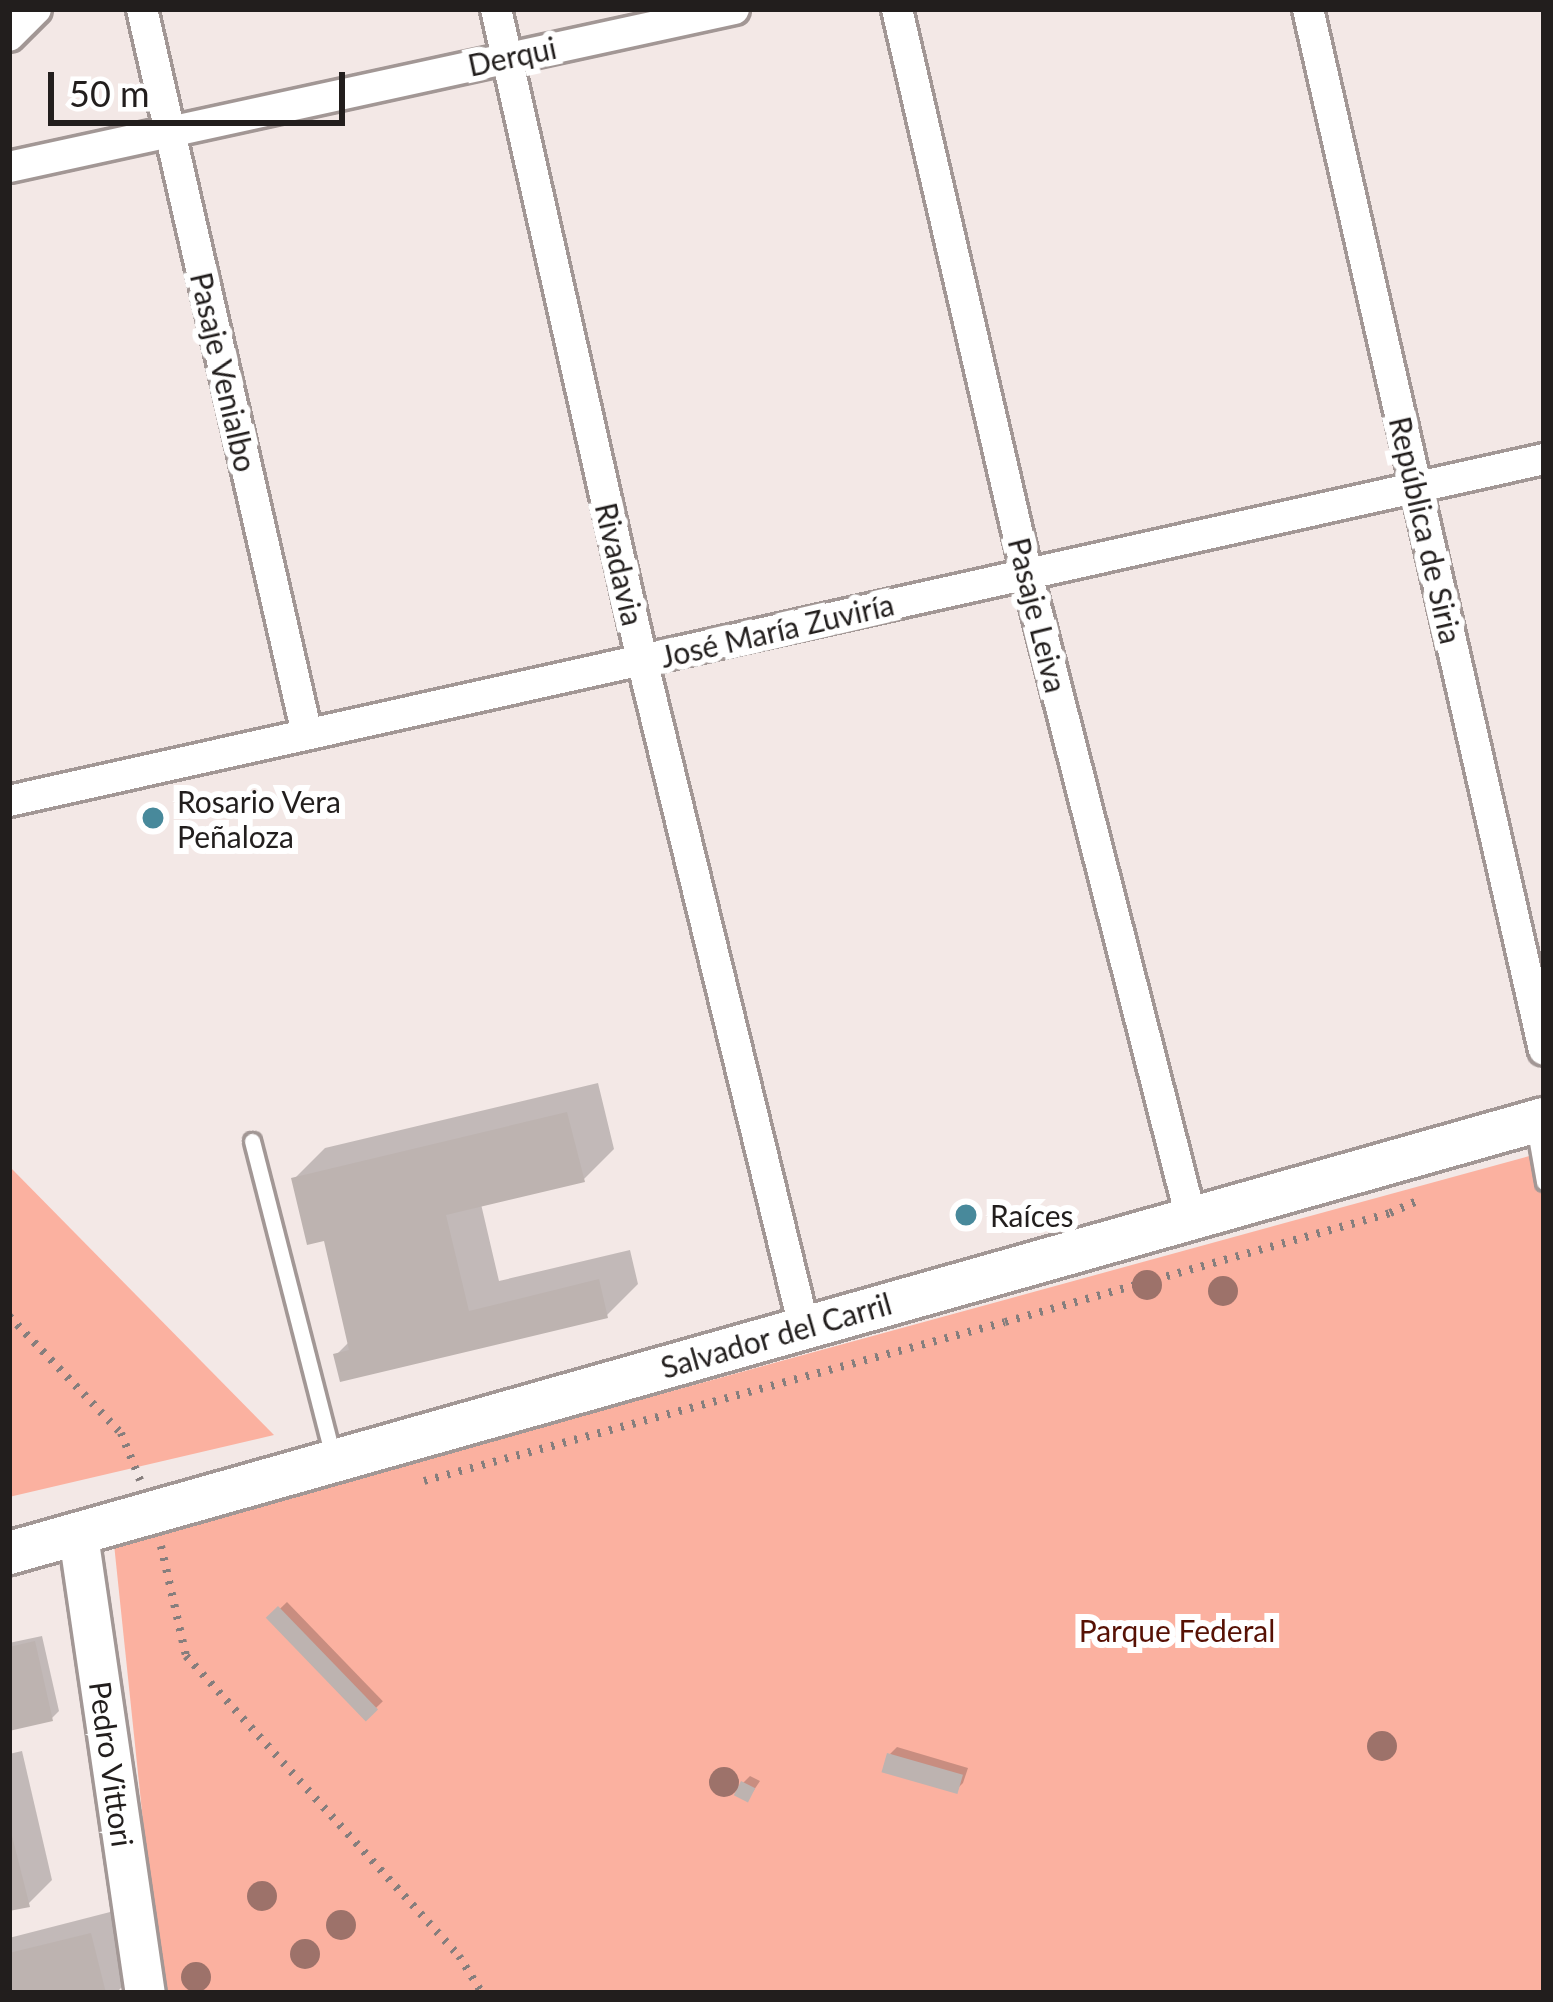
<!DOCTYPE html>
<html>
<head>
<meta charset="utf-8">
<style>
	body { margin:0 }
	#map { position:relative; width:1553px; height:2002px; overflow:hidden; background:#f3e8e6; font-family:Lato,sans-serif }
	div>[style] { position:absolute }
	.green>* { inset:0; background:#fbb1a0 }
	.shadow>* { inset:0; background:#0003; transform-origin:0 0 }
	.building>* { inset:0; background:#bdb3b0; transform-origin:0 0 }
	.path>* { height:8px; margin-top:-4px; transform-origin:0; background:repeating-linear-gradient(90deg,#867e7d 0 3px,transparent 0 12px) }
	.roads { filter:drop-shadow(3px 0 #a29795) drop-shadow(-3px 0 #a29795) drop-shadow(0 3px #a29795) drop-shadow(0 -3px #a29795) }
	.service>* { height:15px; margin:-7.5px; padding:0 7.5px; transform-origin:7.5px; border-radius:7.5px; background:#fff }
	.minor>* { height:30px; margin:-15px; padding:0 15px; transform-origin:15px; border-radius:15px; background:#fff }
	.tertiary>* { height:39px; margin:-19.5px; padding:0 19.5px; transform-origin:19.5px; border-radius:19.5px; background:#fff }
	.secondary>* { height:42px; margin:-21px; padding:0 21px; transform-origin:21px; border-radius:21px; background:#fff }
	.trees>* { width:30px; height:30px; margin:-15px; border-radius:50%; background:#9d726a }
	.dots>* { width:33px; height:33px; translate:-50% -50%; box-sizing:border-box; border:6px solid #fff; border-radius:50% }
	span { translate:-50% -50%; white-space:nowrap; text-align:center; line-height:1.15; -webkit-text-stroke:12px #fff; paint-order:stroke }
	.street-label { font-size:30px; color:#221e1d }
	.poi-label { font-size:30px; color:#221e1d }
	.left { translate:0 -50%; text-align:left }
	.park-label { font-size:30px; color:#571104 }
	.frame { position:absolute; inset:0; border:12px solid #221e1d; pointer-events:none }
	.scale { position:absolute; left:48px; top:72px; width:297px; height:54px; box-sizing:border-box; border:6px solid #221e1d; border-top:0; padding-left:15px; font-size:36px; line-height:42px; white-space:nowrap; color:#221e1d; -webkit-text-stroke:9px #fff; paint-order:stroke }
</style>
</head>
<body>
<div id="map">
	<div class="green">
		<div style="clip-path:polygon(1544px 1152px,1544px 1993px,161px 1993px,114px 1544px)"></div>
		<div style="clip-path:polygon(9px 1166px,274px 1435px,9px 1497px)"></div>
	</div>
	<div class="shadow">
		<div style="clip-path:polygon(598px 1083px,614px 1149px,583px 1180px,481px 1204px,499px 1281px,630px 1250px,638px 1284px,607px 1315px,336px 1355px,350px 1341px,326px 1237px,294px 1179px,325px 1148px)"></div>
		<div style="left:287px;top:1602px;width:138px;height:23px;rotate:46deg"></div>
		<div style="clip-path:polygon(42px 1636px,59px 1711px,52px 1718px,9px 1728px,9px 1643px)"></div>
		<div style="clip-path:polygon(897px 1747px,968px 1768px,963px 1783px,956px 1790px,890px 1754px)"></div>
		<div style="clip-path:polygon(22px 1751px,52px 1880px,28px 1904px,9px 1908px,9px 1754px)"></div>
		<div style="clip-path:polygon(750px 1776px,760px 1781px,748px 1799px,743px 1783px)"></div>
		<div style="clip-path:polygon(114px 1911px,131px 1978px,116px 1993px,9px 1993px,9px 1938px)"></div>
	</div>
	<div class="building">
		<div style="clip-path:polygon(567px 1112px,585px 1182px,446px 1215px,469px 1311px,599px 1279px,608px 1318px,340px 1382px,333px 1354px,349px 1350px,324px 1241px,307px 1245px,291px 1178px)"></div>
		<div style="left:278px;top:1606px;width:144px;height:17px;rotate:46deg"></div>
		<div style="clip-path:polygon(35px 1641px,53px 1721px,9px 1731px,9px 1647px)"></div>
		<div style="left:887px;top:1753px;width:79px;height:20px;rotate:16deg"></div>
		<div style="left:741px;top:1781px;width:16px;height:16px;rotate:27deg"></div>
		<div style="clip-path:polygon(9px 1824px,30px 1907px,9px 1911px)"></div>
		<div style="clip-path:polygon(91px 1933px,106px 1993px,9px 1993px,9px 1953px)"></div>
	</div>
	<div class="path">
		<div style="left:9px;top:1316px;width:162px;rotate:46.3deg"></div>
		<div style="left:121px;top:1433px;width:51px;rotate:68deg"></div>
		<div style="left:424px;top:1481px;width:602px;rotate:-15.31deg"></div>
		<div style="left:1005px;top:1322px;width:400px;rotate:-15.8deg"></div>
		<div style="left:1390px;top:1213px;width:32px;rotate:-24deg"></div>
		<div style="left:161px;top:1546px;width:113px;rotate:77.2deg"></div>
		<div style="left:186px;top:1656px;width:406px;rotate:47.7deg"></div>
		<div style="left:459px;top:1956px;width:44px;rotate:58.1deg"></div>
	</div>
	<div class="roads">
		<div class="service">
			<div style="left:1534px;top:1125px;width:58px;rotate:80deg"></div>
			<div style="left:252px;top:1141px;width:326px;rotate:75.6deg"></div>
		</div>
		<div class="minor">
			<div style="left:142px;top:9px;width:744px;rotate:77.18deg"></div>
			<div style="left:496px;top:9px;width:667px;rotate:77.36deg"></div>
			<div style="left:642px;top:660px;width:686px;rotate:76.35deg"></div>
			<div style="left:897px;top:9px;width:580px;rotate:77.04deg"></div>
			<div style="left:1027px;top:574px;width:665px;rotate:75.71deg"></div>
			<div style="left:1308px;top:9px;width:1067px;rotate:77.23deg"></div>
			<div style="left:9px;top:36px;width:38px;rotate:-45deg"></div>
			<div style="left:9px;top:167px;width:742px;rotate:-12.29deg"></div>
			<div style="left:9px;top:801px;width:1573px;rotate:-12.56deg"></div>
		</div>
		<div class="tertiary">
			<div style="left:78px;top:1535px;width:463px;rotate:81.7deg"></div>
		</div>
		<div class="secondary">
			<div style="left:9px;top:1553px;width:1595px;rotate:-15.79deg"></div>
		</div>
	</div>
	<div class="trees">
		<div style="left:1147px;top:1285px"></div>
		<div style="left:1223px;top:1291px"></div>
		<div style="left:1382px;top:1746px"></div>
		<div style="left:724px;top:1782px"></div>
		<div style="left:262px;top:1896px"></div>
		<div style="left:341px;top:1925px"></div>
		<div style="left:305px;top:1954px"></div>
		<div style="left:196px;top:1977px"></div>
	</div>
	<div class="dots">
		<div style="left:153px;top:818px;background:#48899b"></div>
		<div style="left:966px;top:1215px;background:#48899b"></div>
	</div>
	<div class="street-label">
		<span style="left:512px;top:56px;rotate:-12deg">Derqui</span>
		<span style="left:224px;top:372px;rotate:77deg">Pasaje Venialbo</span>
		<span style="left:1426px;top:530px;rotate:77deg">República de Siria</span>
		<span style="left:620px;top:564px;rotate:77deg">Rivadavia</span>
		<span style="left:1038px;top:615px;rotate:76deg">Pasaje Leiva</span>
		<span style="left:777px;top:630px;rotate:-13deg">José María Zuviría</span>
		<span style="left:776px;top:1335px;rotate:-16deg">Salvador del Carril</span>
		<span style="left:112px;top:1764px;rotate:82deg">Pedro Vittori</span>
	</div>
	<div class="poi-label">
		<span class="left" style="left:177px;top:818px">Rosario Vera<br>Peñaloza</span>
		<span class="left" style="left:990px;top:1215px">Raíces</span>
	</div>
	<div class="park-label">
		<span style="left:1177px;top:1630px">Parque Federal</span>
	</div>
	<div class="frame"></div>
	<div class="scale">50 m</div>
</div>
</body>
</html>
